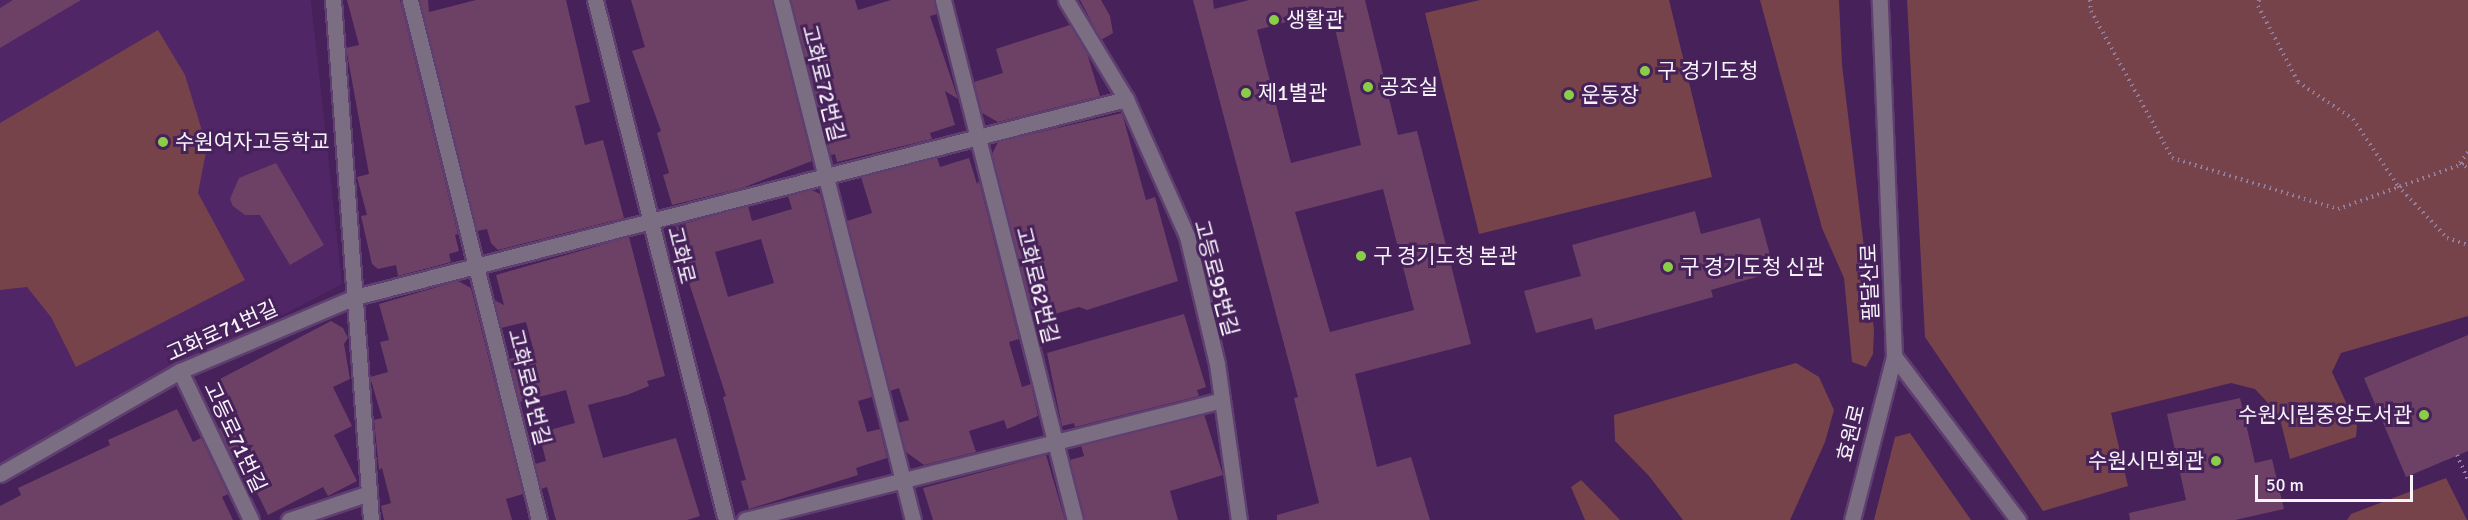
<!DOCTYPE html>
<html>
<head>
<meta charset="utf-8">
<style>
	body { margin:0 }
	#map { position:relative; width:2468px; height:520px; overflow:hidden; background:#46215a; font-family:Signika,"Noto Sans KR",sans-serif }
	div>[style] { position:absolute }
	.built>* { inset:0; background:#502666 }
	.green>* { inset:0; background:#77434a }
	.building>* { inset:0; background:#6d4166 }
	.path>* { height:4px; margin-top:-2px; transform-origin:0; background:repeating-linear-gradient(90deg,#957fa1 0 1.5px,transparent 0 6px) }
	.roads { filter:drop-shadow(2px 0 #5f3e70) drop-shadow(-2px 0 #5f3e70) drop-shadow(0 2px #5f3e70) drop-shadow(0 -2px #5f3e70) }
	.minor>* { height:15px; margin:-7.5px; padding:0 7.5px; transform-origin:7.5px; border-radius:7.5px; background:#7b6e83 }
	.tertiary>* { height:15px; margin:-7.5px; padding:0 7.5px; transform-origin:7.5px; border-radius:7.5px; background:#7b6e83 }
	.dots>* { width:16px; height:16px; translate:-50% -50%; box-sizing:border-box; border:3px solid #46215a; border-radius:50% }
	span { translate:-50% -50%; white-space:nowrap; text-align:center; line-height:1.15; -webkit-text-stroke:6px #46215a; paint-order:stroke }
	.poi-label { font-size:21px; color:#f7f3fa }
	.left { translate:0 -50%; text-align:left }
	.right { translate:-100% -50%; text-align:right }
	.street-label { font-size:21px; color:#f7f3fa }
	.scale { position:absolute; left:2255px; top:475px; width:158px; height:27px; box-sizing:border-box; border:3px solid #f7f3fa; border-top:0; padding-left:8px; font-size:18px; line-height:21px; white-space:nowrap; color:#f7f3fa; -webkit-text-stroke:4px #46215a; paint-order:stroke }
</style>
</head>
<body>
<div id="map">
	<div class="built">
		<div style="clip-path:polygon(0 0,311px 0,342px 284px,0 464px)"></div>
	</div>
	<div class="green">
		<div style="clip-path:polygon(1480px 0,1669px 0,1712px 177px,1479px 234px,1425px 13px)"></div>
		<div style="clip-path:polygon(1760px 0,1839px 0,1842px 65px,1874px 330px,1873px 354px,1866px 367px,1852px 362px,1844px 278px,1822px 228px)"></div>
		<div style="clip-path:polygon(1907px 0,2468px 0,2468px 316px,2341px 353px,2332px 372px,2357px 426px,2356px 437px,2290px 459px,2281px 423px,2268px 403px,2255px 389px,2231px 383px,2111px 413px,2128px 486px,2043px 511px,1925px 337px)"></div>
		<div style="clip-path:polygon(158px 30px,185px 75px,207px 147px,198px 193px,245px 280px,76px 367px,51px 317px,27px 287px,0 290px,0 123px)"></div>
		<div style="clip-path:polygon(1796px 363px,1819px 377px,1834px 410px,1825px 442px,1790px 520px,1683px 520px,1649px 476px,1615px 441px,1614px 415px)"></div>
		<div style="clip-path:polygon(1910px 433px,1971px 520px,1874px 520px,1895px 437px)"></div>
		<div style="clip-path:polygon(2446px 478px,2467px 520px,2347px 520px,2351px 514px)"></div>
		<div style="clip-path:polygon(1581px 480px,1604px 503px,1620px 520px,1585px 520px,1571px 487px)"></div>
	</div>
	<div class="building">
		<div style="clip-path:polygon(13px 0,81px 0,0 48px,0 8px)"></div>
		<div style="clip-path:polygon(347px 0,400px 0,458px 234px,455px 235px,459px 251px,449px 254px,451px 262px,398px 276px,396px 265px,378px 269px,372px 264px,361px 216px,367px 215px,357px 177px,369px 174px,346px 48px,359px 45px)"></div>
		<div style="clip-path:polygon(420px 0,428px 0,429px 12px,476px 0,566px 0,590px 102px,575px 106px,585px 145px,603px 140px,624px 218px,498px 250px,491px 243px,487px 229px,477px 231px)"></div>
		<div style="clip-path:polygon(631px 0,772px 0,812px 161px,742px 188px,672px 205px,663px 175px,669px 173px,657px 133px,661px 131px,632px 51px,645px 47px)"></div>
		<div style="clip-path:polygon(791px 0,855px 0,858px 10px,891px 0,934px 0,937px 14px,930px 16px,958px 99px,945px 91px,955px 125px,930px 133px,932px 139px,837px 162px,835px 154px,831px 155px)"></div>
		<div style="clip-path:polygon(1080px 0,1101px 0,1110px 16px,1113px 33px,1101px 40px)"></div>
		<div style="clip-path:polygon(evenodd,1193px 0,1213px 0,1214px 9px,1249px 0,1365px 0,1398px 135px,1417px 131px,1471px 344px,1355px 374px,1377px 467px,1411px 457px,1430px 520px,1277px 520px,1277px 515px,1319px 503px,1294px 398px,1298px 397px,1193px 0,1331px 10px,1361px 145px,1291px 163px,1257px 30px,1331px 10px,1193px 0,1383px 189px,1414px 310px,1330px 332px,1295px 212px,1383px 189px)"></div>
		<div style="clip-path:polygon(1070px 25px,1087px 53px,1100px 96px,998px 122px,982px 113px,974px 82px,1003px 73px,996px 49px)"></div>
		<div style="clip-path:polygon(1122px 113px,1146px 200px,1155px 197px,1178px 281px,1087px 310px,1079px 307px,1034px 320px,992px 154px,998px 142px)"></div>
		<div style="clip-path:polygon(937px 157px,940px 167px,969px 158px,977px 184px,979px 181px,1019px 339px,1009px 342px,1022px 387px,1031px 384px,1038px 416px,1007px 429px,1004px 420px,969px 431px,976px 452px,924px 465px,906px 452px,898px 423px,909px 420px,899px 388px,890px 391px,847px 221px,872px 213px,861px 177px)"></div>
		<div style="clip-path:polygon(276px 163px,324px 245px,290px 265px,260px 215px,245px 215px,233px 206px,230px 199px,239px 178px)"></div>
		<div style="clip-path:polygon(evenodd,812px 190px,820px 194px,872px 397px,858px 401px,867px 432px,880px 429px,887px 458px,856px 468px,858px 475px,749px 509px,741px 481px,746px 480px,723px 397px,726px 396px,681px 258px,685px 257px,676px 226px,748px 206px,752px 221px,792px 209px,788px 196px,812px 190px,761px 239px,774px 283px,728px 297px,715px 252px,761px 239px)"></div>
		<div style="clip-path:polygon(1695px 211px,1701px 234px,1760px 218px,1770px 255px,1755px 259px,1760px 276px,1711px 290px,1713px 297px,1595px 330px,1592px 318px,1536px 333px,1524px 291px,1581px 276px,1572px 245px)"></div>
		<div style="clip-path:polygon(629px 237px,665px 376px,647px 381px,649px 386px,627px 395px,588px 405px,603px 458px,676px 438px,700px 516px,687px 520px,556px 520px,547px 487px,541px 489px,535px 464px,546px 461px,539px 433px,575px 423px,566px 390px,520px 402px,509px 359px,534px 352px,526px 322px,501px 328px,494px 300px,504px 305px,496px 275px)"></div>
		<div style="clip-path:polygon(458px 281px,471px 288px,523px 494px,506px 499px,512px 520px,384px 520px,381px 506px,391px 503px,382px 468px,379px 470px,374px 420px,382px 418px,370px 377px,388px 372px,380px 342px,389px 340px,379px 304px)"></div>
		<div style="clip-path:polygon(1184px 314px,1206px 387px,1197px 390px,1199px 396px,1075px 427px,1074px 423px,1062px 426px,1047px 353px)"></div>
		<div style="clip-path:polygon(331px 321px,343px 328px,348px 338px,344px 344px,350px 379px,333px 387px,352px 426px,334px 435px,357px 481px,328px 496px,323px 487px,268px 515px,252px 483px,246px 486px,219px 429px,225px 426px,213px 392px,220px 388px,216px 381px)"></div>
		<div style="clip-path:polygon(2468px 335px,2468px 451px,2406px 477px,2364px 378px)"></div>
		<div style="clip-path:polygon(2240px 398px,2255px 463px,2272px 459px,2284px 509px,2235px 520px,2130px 520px,2129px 513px,2186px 500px,2167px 414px)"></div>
		<div style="clip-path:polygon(177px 409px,193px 442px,201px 438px,228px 494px,222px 497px,233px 520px,0 520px,0 506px,21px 495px,18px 488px,110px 445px,108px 440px)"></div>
		<div style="clip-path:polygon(1204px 414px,1223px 475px,1170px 491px,1178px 520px,1084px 520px,1070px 460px,1084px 456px,1081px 445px)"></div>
		<div style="clip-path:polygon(1046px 455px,1065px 520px,933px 520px,923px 488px)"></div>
	</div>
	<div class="path">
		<div style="left:2090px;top:0;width:11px;rotate:85deg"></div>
		<div style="left:2091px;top:11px;width:168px;rotate:61.1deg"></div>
		<div style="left:2172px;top:158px;width:174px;rotate:17.1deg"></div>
		<div style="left:2338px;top:209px;width:138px;rotate:-19.9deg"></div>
		<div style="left:2259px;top:0;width:6px;rotate:99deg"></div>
		<div style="left:2258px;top:6px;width:86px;rotate:62.2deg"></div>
		<div style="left:2298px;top:82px;width:66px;rotate:33.9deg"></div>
		<div style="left:2353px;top:119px;width:81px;rotate:56.1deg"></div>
		<div style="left:2398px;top:186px;width:71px;rotate:46.7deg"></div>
		<div style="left:2447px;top:238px;width:22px;rotate:18deg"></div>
		<div style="left:2460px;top:163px;width:14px;rotate:-54deg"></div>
		<div style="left:2460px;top:163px;width:9px;rotate:32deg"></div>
		<div style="left:2457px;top:455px;width:27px;rotate:66deg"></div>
	</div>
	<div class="roads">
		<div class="minor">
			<div style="left:333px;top:0;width:521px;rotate:85.82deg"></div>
			<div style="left:410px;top:0;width:536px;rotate:76.07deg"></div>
			<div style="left:781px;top:0;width:536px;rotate:75.76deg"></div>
			<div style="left:943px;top:0;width:536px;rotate:75.76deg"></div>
			<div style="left:1066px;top:0;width:116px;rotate:58.8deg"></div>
			<div style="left:1126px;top:99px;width:150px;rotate:66deg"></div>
			<div style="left:1187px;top:236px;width:131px;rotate:76.8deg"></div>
			<div style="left:1217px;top:364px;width:158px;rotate:82deg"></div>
			<div style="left:1894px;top:356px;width:206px;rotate:52.9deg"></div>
			<div style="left:180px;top:371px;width:165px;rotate:64.5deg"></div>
			<div style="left:0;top:474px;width:207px;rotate:-29.8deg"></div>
			<div style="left:180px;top:371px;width:190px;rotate:-22.9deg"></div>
			<div style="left:355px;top:297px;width:796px;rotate:-14.4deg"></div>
			<div style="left:289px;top:520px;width:84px;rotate:-18.6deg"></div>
			<div style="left:745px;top:520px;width:491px;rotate:-14.1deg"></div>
		</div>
		<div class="tertiary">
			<div style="left:595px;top:0;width:536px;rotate:75.86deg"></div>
			<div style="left:1852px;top:520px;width:169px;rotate:-75.6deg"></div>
			<div style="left:1894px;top:356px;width:356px;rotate:-92.3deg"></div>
		</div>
	</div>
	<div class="dots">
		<div style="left:1274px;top:20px;background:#8ace47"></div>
		<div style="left:1645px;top:71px;background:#8ace47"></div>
		<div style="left:1368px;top:87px;background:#8ace47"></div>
		<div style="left:1246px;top:93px;background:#8ace47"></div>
		<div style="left:1569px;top:95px;background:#8ace47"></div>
		<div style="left:163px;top:142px;background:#8ace47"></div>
		<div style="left:1361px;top:256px;background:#8ace47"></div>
		<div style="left:1668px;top:267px;background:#8ace47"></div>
		<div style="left:2424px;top:415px;background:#8ace47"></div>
		<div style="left:2216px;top:461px;background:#8ace47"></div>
	</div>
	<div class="poi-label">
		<span class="left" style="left:1286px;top:20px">생활관</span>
		<span class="left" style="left:1657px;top:71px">구 경기도청</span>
		<span class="left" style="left:1380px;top:87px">공조실</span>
		<span class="left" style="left:1258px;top:93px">제1별관</span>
		<span class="left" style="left:1581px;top:95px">운동장</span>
		<span class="left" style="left:175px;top:142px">수원여자고등학교</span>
		<span class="left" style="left:1373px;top:256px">구 경기도청 본관</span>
		<span class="left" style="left:1680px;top:267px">구 경기도청 신관</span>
		<span class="right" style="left:2412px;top:415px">수원시립중앙도서관</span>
		<span class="right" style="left:2204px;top:461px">수원시민회관</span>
	</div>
	<div class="street-label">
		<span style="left:823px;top:83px;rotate:76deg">고화로72번길</span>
		<span style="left:681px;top:255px;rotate:76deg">고화로</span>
		<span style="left:1216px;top:278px;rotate:75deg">고등로95번길</span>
		<span style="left:1870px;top:282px;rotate:-92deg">팔달산로</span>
		<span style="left:1037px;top:285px;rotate:76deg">고화로62번길</span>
		<span style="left:222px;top:331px;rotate:-24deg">고화로71번길</span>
		<span style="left:529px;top:387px;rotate:76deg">고화로61번길</span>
		<span style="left:1851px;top:433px;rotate:-76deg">효원로</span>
		<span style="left:235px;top:437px;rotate:65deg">고등로71번길</span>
	</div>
	<div class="scale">50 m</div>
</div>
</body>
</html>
